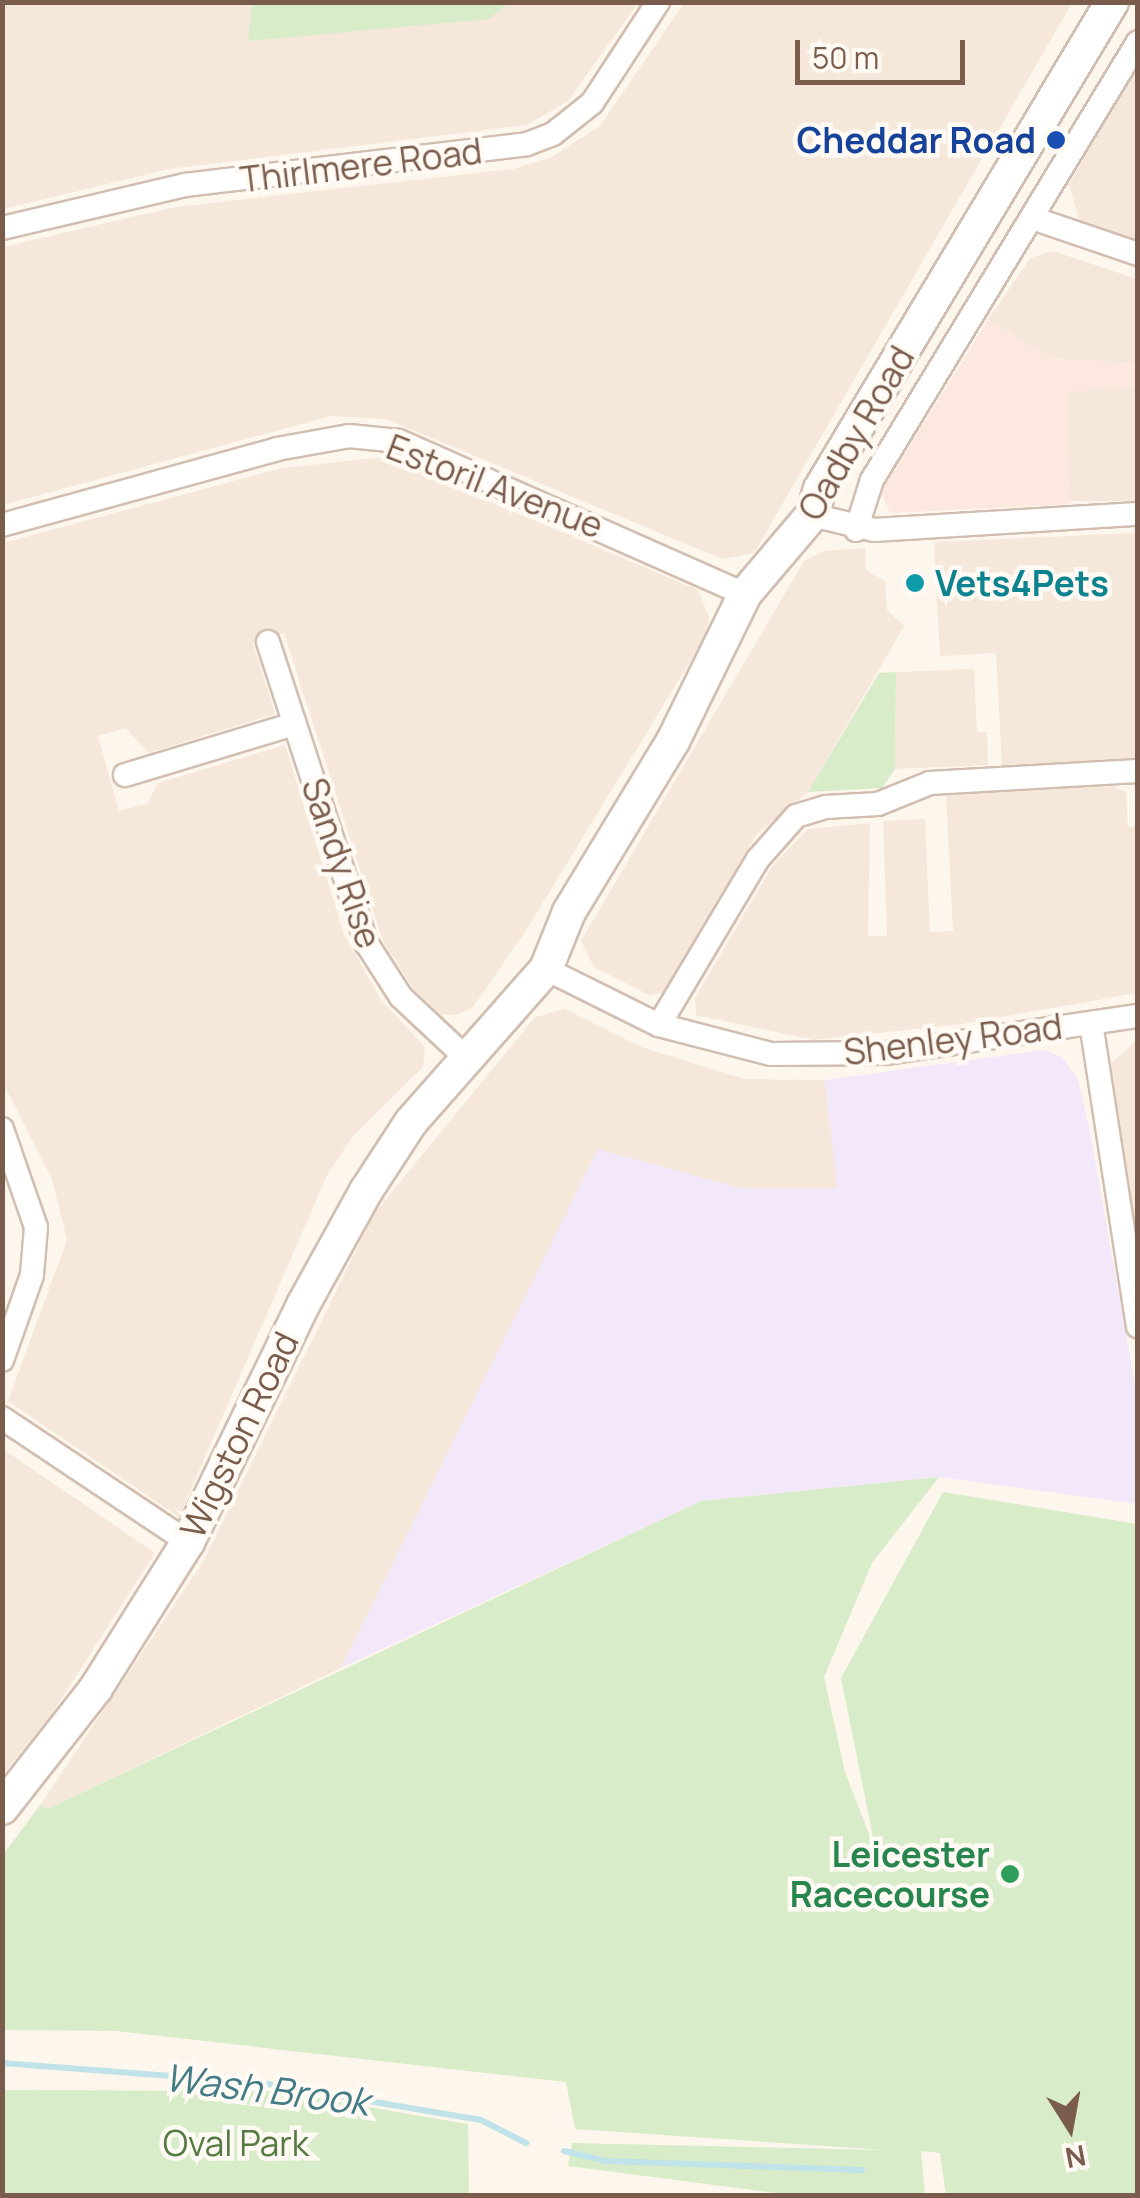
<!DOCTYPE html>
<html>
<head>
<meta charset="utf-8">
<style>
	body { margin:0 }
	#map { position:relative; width:1140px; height:2198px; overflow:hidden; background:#fdf6ec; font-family:Manrope,sans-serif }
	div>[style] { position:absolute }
	.residential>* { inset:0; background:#f5e8da; transform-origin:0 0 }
	.commercial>* { inset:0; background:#fde8e0 }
	.education>* { inset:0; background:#f3e8fa }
	.green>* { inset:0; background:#d8ecc9 }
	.stream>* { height:6px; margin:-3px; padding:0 3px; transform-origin:3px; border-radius:3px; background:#bfe3e8 }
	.roads { filter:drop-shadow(2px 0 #d1beb0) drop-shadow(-2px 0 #d1beb0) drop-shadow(0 2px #d1beb0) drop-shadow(0 -2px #d1beb0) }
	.street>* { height:22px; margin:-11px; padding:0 11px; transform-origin:11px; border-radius:11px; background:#fff }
	.secondary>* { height:32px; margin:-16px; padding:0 16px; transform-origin:16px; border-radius:16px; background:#fff }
	.dots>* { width:28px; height:28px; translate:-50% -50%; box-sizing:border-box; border:5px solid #fffaf3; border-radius:50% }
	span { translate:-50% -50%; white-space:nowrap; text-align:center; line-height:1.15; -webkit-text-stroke:9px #fffaf3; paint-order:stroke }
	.transit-label { font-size:35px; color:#164399; font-weight:700 }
	.right { translate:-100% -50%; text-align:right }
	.street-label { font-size:35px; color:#7a5c4d }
	.culture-label { font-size:35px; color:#0d838f; font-weight:700 }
	.left { translate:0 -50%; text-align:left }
	.leisure-label { font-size:35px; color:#27864d; font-weight:700 }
	.park-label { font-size:35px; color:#537a41 }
	.water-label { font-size:38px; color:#437c86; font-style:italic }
	.frame { position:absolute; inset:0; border:5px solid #7a5c4d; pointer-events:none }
	.north { position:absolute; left:1020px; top:2078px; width:100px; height:100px; -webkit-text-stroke:8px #fffaf3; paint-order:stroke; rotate:169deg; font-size:28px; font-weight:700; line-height:40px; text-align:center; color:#7a5c4d }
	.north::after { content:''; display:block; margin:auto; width:35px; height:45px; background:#7a5c4d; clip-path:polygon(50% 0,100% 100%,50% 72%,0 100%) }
	.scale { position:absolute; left:795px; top:40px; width:170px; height:45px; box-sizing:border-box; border:5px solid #7a5c4d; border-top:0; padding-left:12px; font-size:30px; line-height:35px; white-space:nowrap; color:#7a5c4d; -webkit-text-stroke:8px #fffaf3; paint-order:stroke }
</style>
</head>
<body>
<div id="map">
	<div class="residential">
		<div style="clip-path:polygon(2px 3px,252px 3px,249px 41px,509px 3px,638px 3px,568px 101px,527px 125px,169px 169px,3px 209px)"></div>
		<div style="clip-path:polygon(684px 3px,1072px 3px,754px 553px,722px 559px,386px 419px,331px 416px,3px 505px,3px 247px,176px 207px,513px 169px,550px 158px,600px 126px)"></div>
		<div style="clip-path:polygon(1137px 67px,1137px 244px,1080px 223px,1069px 184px)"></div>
		<div style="clip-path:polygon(1053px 251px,1137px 279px,1137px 363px,1052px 359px,988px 320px,1030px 258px)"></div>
		<div style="left:1137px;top:386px;width:115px;height:71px;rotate:90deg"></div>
		<div style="clip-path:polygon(385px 457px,698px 590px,709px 617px,705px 637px,525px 932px,473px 1007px,457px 1015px,441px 1015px,415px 991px,383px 941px,284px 633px,253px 643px,275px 714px,148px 753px,126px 728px,98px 736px,119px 811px,147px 804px,158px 783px,285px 745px,344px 934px,381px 1000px,425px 1047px,423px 1067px,353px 1136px,327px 1175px,179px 1517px,8px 1401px,67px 1240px,52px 1179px,3px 1083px,3px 543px,282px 468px)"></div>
		<div style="clip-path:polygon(1137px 533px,1137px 760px,1002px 765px,996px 653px,940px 656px,934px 542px)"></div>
		<div style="clip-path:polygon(865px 548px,866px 570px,885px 581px,887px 610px,904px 626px,808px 792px,756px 835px,663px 992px,649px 995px,594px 967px,581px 941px,804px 561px,823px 551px)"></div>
		<div style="clip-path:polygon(974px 669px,977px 732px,987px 732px,988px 765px,895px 769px,896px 672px)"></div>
		<div style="clip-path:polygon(1113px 786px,1126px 792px,1128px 827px,1137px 827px,1137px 993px,961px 1024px,814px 1040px,696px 1015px,695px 998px,773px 865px,808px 829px,870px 823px,868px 936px,887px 936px,883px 821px,925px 819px,930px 932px,953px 931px,946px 794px)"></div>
		<div style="clip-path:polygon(565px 1009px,641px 1047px,744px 1079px,825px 1080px,838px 1188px,740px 1188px,598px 1150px,341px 1668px,47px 1809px,40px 1805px,203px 1562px,374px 1214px,535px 1017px)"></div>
		<div style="clip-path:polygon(1137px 1040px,1138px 1040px,1137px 1244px,1110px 1064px)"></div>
		<div style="clip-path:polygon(3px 1449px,155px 1553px,49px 1718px,3px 1774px)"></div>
	</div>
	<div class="commercial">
		<div style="clip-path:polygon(988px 320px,1052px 359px,1137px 363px,1137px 386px,1066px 392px,1071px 504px,890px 513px,881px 492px)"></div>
	</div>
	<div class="education">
		<div style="clip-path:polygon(1044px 1050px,1062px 1057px,1078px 1079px,1090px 1132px,1137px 1395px,1137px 1504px,939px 1477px,701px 1501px,341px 1668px,598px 1149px,740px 1188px,837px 1188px,825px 1080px)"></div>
	</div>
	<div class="green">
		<div style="clip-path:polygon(252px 3px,252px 2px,509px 3px,489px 19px,248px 41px)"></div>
		<div style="clip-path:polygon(896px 672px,895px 769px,882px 788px,808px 792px,879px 673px)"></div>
		<div style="clip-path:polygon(939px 1477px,872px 1563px,824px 1677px,845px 1772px,876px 1852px,841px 1678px,943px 1492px,1137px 1524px,1137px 2195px,946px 2195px,940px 2153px,921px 2151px,925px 2195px,791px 2195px,568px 2166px,572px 2143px,884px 2150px,575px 2129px,566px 2082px,116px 2031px,3px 2030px,3px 1855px,40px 1805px,47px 1809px,701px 1501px)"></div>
		<div style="clip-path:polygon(3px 2090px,274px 2091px,468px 2124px,469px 2195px,3px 2195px)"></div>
	</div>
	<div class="stream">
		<div style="left:2px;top:2063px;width:261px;rotate:4.4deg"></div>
		<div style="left:262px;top:2083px;width:222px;rotate:9.6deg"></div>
		<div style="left:481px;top:2120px;width:51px;rotate:27.1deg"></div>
		<div style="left:564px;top:2151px;width:43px;rotate:13.4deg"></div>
		<div style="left:606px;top:2161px;width:256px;rotate:2deg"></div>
	</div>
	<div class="roads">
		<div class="street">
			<div style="left:1032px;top:218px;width:112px;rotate:18.8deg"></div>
			<div style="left:2px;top:228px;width:188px;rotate:-13.2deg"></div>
			<div style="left:185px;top:185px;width:344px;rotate:-6.8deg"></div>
			<div style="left:527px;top:144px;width:28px;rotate:-21deg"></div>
			<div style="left:553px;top:134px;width:50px;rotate:-38.5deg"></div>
			<div style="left:592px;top:103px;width:121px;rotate:-56.8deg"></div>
			<div style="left:812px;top:515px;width:64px;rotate:13.6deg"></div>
			<div style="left:874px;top:530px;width:264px;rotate:-3.5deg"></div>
			<div style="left:2px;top:525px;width:285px;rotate:-15.4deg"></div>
			<div style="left:277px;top:449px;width:73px;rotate:-10.2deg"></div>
			<div style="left:349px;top:436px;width:50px;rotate:5.7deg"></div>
			<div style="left:399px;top:441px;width:378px;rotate:23.9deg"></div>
			<div style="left:856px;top:530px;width:52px;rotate:-72.3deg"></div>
			<div style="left:872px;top:480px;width:512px;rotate:-58.73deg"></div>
			<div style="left:268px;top:642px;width:318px;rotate:71.9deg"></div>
			<div style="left:367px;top:944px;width:63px;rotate:57.3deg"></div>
			<div style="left:401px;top:997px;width:86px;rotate:43.1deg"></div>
			<div style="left:125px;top:775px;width:177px;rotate:-16.8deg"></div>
			<div style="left:546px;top:969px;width:126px;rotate:26.4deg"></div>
			<div style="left:659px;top:1025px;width:116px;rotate:14.5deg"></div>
			<div style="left:771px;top:1054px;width:115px;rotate:-0.5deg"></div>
			<div style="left:886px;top:1053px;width:255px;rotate:-8.4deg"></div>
			<div style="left:1091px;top:1023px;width:307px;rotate:81.2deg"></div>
			<div style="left:659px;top:1025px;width:193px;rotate:-59.2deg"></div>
			<div style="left:758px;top:859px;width:57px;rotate:-48.5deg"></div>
			<div style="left:796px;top:816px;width:31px;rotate:-17deg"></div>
			<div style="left:826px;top:807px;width:52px;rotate:-3.3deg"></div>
			<div style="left:878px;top:804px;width:56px;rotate:-22deg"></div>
			<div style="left:930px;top:783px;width:208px;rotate:-3.3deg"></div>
			<div style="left:2px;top:1129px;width:104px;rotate:70.9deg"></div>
			<div style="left:36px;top:1227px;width:48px;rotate:94.8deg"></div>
			<div style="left:32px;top:1275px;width:90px;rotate:109.4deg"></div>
			<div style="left:2px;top:1418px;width:224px;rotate:33.7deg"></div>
		</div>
		<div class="secondary">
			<div style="left:2px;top:1808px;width:152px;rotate:-51.9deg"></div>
			<div style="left:96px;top:1688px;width:173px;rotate:-57.8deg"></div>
			<div style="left:188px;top:1542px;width:263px;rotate:-64.1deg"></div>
			<div style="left:303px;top:1305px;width:130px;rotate:-61.1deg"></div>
			<div style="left:366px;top:1191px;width:82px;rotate:-56.9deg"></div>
			<div style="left:411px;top:1122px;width:204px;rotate:-48.6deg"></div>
			<div style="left:546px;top:969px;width:61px;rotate:-68deg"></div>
			<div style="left:569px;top:912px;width:200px;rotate:-58.7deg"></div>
			<div style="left:673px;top:741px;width:164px;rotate:-63.9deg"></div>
			<div style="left:745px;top:594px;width:104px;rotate:-49.7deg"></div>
			<div style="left:812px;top:515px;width:27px;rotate:-73deg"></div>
			<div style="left:820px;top:489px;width:568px;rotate:-59.05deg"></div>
		</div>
	</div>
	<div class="dots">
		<div style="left:1056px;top:140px;background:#1a4fb4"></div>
		<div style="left:915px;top:583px;background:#0f9aa8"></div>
		<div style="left:1010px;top:1874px;background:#2e9e5b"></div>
	</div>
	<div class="transit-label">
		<span class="right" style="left:1036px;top:140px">Cheddar Road</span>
	</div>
	<div class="street-label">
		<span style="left:361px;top:165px;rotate:-7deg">Thirlmere Road</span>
		<span style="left:856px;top:433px;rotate:-60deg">Oadby Road</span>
		<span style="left:495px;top:486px;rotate:21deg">Estoril Avenue</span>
		<span style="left:342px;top:863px;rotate:71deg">Sandy Rise</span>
		<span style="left:953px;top:1039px;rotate:-7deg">Shenley Road</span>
		<span style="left:239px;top:1435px;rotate:-64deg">Wigston Road</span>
	</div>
	<div class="culture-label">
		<span class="left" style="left:935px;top:583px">Vets4Pets</span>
	</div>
	<div class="leisure-label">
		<span class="right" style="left:990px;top:1874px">Leicester<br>Racecourse</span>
	</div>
	<div class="park-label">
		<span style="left:236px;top:2143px">Oval Park</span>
	</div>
	<div class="water-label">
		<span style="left:267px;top:2089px;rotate:7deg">Wash Brook</span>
	</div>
	<div class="frame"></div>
	<div class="north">N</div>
	<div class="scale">50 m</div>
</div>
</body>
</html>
